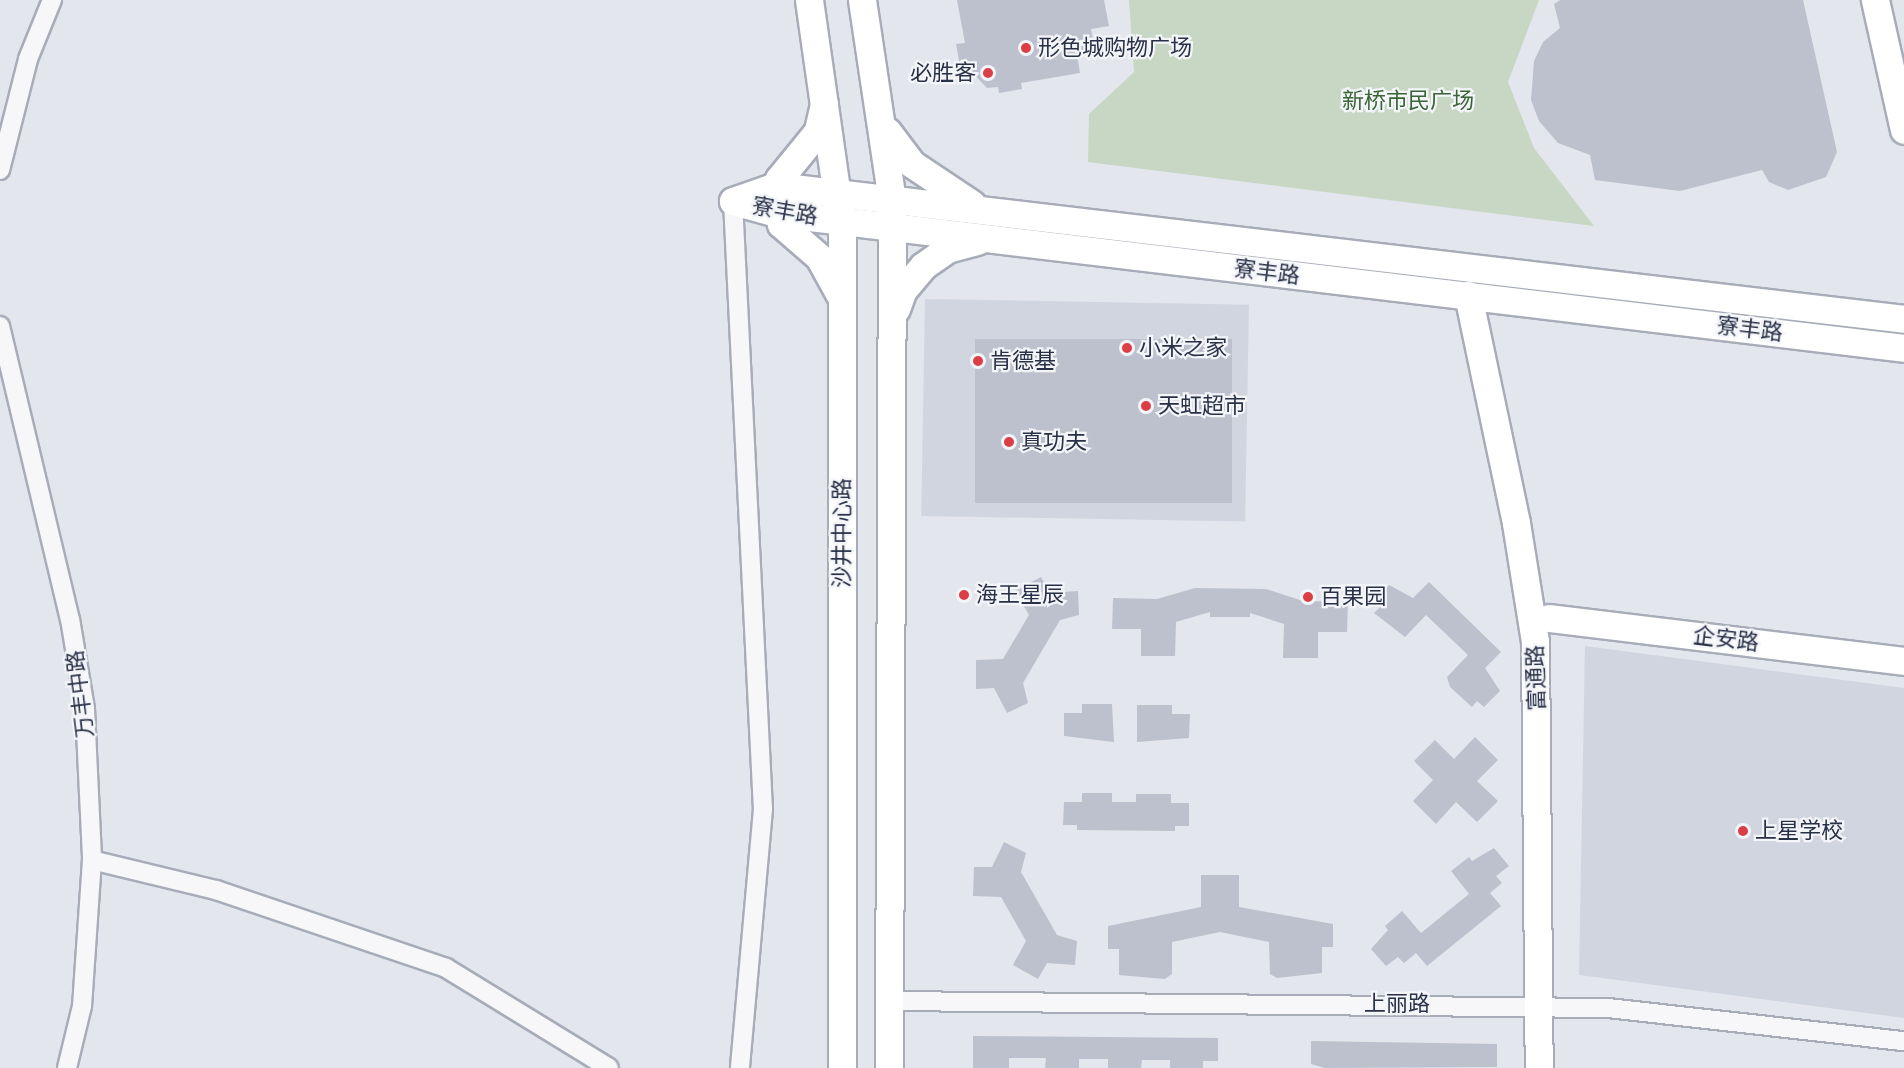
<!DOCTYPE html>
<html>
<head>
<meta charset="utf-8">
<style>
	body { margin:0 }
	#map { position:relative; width:1904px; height:1068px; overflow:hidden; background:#e3e6ed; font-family:Figtree,"Noto Sans SC",sans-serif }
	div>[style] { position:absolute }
	.built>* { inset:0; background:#d1d5df; transform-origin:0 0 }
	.green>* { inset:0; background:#c7d7c3 }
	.building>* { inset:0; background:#bdc1cd; transform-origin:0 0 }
	.roads { filter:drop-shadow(2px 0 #a7acb8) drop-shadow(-2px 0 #a7acb8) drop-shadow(0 2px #a7acb8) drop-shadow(0 -2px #a7acb8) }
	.street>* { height:18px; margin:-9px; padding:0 9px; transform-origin:9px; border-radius:9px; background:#f7f7fa }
	.secondary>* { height:27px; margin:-13.5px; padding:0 13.5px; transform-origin:13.5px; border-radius:13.5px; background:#fff }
	.dots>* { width:16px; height:16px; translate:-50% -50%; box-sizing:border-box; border:3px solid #f3f5f9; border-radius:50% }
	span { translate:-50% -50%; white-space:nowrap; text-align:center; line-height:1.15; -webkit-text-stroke:4.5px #f3f5f9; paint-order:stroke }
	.poi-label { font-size:22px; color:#293147 }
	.left { translate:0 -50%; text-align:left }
	.right { translate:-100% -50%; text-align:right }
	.park-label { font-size:22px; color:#396435 }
	.street-label { font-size:22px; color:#293147 }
</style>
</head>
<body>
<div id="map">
	<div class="built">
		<div style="left:925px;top:299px;width:324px;height:217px;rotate:1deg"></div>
		<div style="clip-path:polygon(1585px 646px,1904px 688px,1904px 1018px,1579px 975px)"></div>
	</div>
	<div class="green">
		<div style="clip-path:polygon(1129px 0,1539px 0,1508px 82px,1534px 148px,1594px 226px,1088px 162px,1089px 114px,1134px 72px)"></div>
	</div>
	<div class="building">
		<div style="clip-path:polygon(957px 0,1104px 0,1109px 26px,1091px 29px,1095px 51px,1077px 54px,1080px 73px,1021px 83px,1022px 89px,999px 93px,998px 87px,987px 88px,970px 70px,961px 71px,956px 44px,965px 43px)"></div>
		<div style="clip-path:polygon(1560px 0,1803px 0,1837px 152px,1826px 177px,1788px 190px,1769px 182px,1762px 170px,1680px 191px,1595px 180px,1590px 155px,1558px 143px,1539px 121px,1531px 100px,1534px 61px,1543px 42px,1560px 28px,1554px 4px)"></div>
		<div style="left:975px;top:339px;width:257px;height:164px"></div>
		<div style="clip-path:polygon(1041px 577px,1050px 593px,1078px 591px,1079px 615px,1060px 620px,1023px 683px,1028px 703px,1007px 713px,994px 688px,976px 689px,976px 660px,1003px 659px,1029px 615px,1015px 591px)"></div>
		<div style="clip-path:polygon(1429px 582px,1501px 652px,1485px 668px,1500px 691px,1484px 707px,1477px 701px,1472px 707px,1450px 687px,1447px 677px,1468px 655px,1426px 615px,1405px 637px,1374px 613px,1380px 607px,1374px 601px,1389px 585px,1413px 598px)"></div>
		<div style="clip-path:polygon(1195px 588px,1266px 589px,1303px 601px,1348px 602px,1347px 632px,1318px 632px,1318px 658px,1283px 658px,1284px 624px,1250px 613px,1250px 617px,1210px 617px,1210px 612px,1176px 622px,1175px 656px,1141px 656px,1141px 629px,1112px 629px,1113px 598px,1157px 599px)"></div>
		<div style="clip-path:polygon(1082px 704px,1112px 704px,1114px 742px,1064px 736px,1064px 713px,1082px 713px)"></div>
		<div style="clip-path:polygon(1137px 705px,1172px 705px,1172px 714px,1190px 714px,1189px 738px,1137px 742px)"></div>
		<div style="clip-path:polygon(1475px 737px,1498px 760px,1477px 781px,1498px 801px,1477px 822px,1456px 802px,1436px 824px,1413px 801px,1433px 780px,1414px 761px,1435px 740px,1454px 759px)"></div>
		<div style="clip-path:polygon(1082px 793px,1112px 793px,1112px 802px,1136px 802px,1136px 794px,1171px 794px,1171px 803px,1189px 803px,1189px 826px,1175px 826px,1175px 831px,1077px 830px,1077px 825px,1063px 825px,1064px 802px,1082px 802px)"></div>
		<div style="clip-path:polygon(1004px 842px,1026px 853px,1021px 872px,1057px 935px,1077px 941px,1075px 965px,1047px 963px,1038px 979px,1013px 965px,1026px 941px,1001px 897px,973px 896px,974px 867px,992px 867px)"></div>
		<div style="clip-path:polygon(1494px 848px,1509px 866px,1496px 876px,1502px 883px,1490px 893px,1501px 906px,1427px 966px,1416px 953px,1404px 963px,1398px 957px,1386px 966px,1371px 949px,1388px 930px,1385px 926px,1402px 911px,1421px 933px,1469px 894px,1451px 871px,1469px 857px,1472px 861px)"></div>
		<div style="clip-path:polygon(1201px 875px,1239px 875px,1239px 907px,1333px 924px,1333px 947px,1322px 947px,1322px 973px,1277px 978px,1270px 974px,1269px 942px,1220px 932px,1172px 942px,1172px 974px,1165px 979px,1119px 975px,1119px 949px,1108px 949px,1108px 926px,1201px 907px)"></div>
		<div style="clip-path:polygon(973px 1036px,1218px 1038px,1218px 1061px,1203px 1061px,1203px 1068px,1170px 1068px,1170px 1060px,1142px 1060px,1141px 1068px,1108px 1068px,1108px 1059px,1079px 1059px,1079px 1068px,1045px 1068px,1046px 1058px,1009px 1058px,1009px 1068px,973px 1068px)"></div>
		<div style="clip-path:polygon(1311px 1041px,1497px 1044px,1497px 1067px,1325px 1068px,1311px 1064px)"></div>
	</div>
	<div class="roads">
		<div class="street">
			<div style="left:0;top:170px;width:114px;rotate:-75.8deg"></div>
			<div style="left:28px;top:59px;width:64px;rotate:-67.9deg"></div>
			<div style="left:733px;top:201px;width:609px;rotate:87.18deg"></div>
			<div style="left:763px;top:809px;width:260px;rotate:95.1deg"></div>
			<div style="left:0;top:326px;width:301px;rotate:76.6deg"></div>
			<div style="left:70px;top:619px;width:91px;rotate:80.5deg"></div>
			<div style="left:85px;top:709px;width:151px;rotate:87.3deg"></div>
			<div style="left:92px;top:860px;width:146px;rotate:93.9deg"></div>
			<div style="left:82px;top:1006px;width:64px;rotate:103.6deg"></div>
			<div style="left:92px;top:860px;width:128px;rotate:13.6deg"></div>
			<div style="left:216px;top:890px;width:243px;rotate:18.7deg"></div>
			<div style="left:446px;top:968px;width:191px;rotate:31.5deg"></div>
			<div style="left:889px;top:1001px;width:719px;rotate:0.56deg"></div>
			<div style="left:1608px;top:1008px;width:298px;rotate:6.4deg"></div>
		</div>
		<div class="secondary">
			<div style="left:809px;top:0;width:233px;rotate:81.9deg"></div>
			<div style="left:842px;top:231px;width:837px;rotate:90deg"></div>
			<div style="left:862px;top:0;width:202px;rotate:81.5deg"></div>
			<div style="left:892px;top:200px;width:868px;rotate:90.2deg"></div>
			<div style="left:1875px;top:0;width:133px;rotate:77.4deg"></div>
			<div style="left:824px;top:104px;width:28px;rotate:103deg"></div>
			<div style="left:818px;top:131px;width:62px;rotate:129.1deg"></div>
			<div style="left:779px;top:179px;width:20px;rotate:105deg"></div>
			<div style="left:774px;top:198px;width:27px;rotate:75deg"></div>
			<div style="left:781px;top:224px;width:50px;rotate:41deg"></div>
			<div style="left:819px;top:257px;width:43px;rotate:61.1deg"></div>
			<div style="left:887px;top:131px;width:41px;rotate:52.9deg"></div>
			<div style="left:912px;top:164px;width:72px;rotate:33.7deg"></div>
			<div style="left:733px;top:201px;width:46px;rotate:-19.2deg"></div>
			<div style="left:776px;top:186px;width:1136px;rotate:6.72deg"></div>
			<div style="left:733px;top:201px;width:45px;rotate:15.6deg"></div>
			<div style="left:776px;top:213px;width:1136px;rotate:6.82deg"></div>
			<div style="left:1468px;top:295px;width:233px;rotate:78.1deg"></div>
			<div style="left:1516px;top:523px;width:120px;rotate:80.9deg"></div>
			<div style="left:1535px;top:641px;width:427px;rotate:89.5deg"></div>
			<div style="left:896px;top:309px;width:20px;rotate:-70deg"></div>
			<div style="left:903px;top:290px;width:31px;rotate:-50deg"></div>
			<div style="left:923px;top:266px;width:29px;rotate:-35deg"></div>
			<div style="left:947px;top:249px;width:31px;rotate:-15deg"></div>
			<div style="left:1549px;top:618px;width:358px;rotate:6.9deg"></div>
		</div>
	</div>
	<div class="dots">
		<div style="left:1026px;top:48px;background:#dc3e46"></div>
		<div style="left:988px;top:73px;background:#dc3e46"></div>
		<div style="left:1127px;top:348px;background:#dc3e46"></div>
		<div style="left:978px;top:361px;background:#dc3e46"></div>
		<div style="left:1146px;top:406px;background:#dc3e46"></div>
		<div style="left:1009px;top:442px;background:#dc3e46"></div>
		<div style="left:964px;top:595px;background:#dc3e46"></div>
		<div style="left:1308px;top:597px;background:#dc3e46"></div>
		<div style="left:1743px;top:831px;background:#dc3e46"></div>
	</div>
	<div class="poi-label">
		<span class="left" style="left:1038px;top:48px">形色城购物广场</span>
		<span class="right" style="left:976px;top:73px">必胜客</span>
		<span class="left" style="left:1139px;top:348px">小米之家</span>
		<span class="left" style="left:990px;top:361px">肯德基</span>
		<span class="left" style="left:1158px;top:406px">天虹超市</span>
		<span class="left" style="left:1021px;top:442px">真功夫</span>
		<span class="left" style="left:976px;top:595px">海王星辰</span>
		<span class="left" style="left:1320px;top:597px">百果园</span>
		<span class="left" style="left:1755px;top:831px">上星学校</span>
	</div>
	<div class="park-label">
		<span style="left:1408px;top:101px">新桥市民广场</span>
	</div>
	<div class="street-label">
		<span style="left:785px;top:211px;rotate:10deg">寮丰路</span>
		<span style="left:1267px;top:272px;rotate:7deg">寮丰路</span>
		<span style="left:1750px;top:329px;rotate:7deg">寮丰路</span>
		<span style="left:842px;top:533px;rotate:-90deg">沙井中心路</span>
		<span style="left:1726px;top:639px;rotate:7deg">企安路</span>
		<span style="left:1536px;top:678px;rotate:-92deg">富通路</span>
		<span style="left:80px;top:694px;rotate:-97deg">万丰中路</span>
		<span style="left:1397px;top:1004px">上丽路</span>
	</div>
</div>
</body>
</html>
